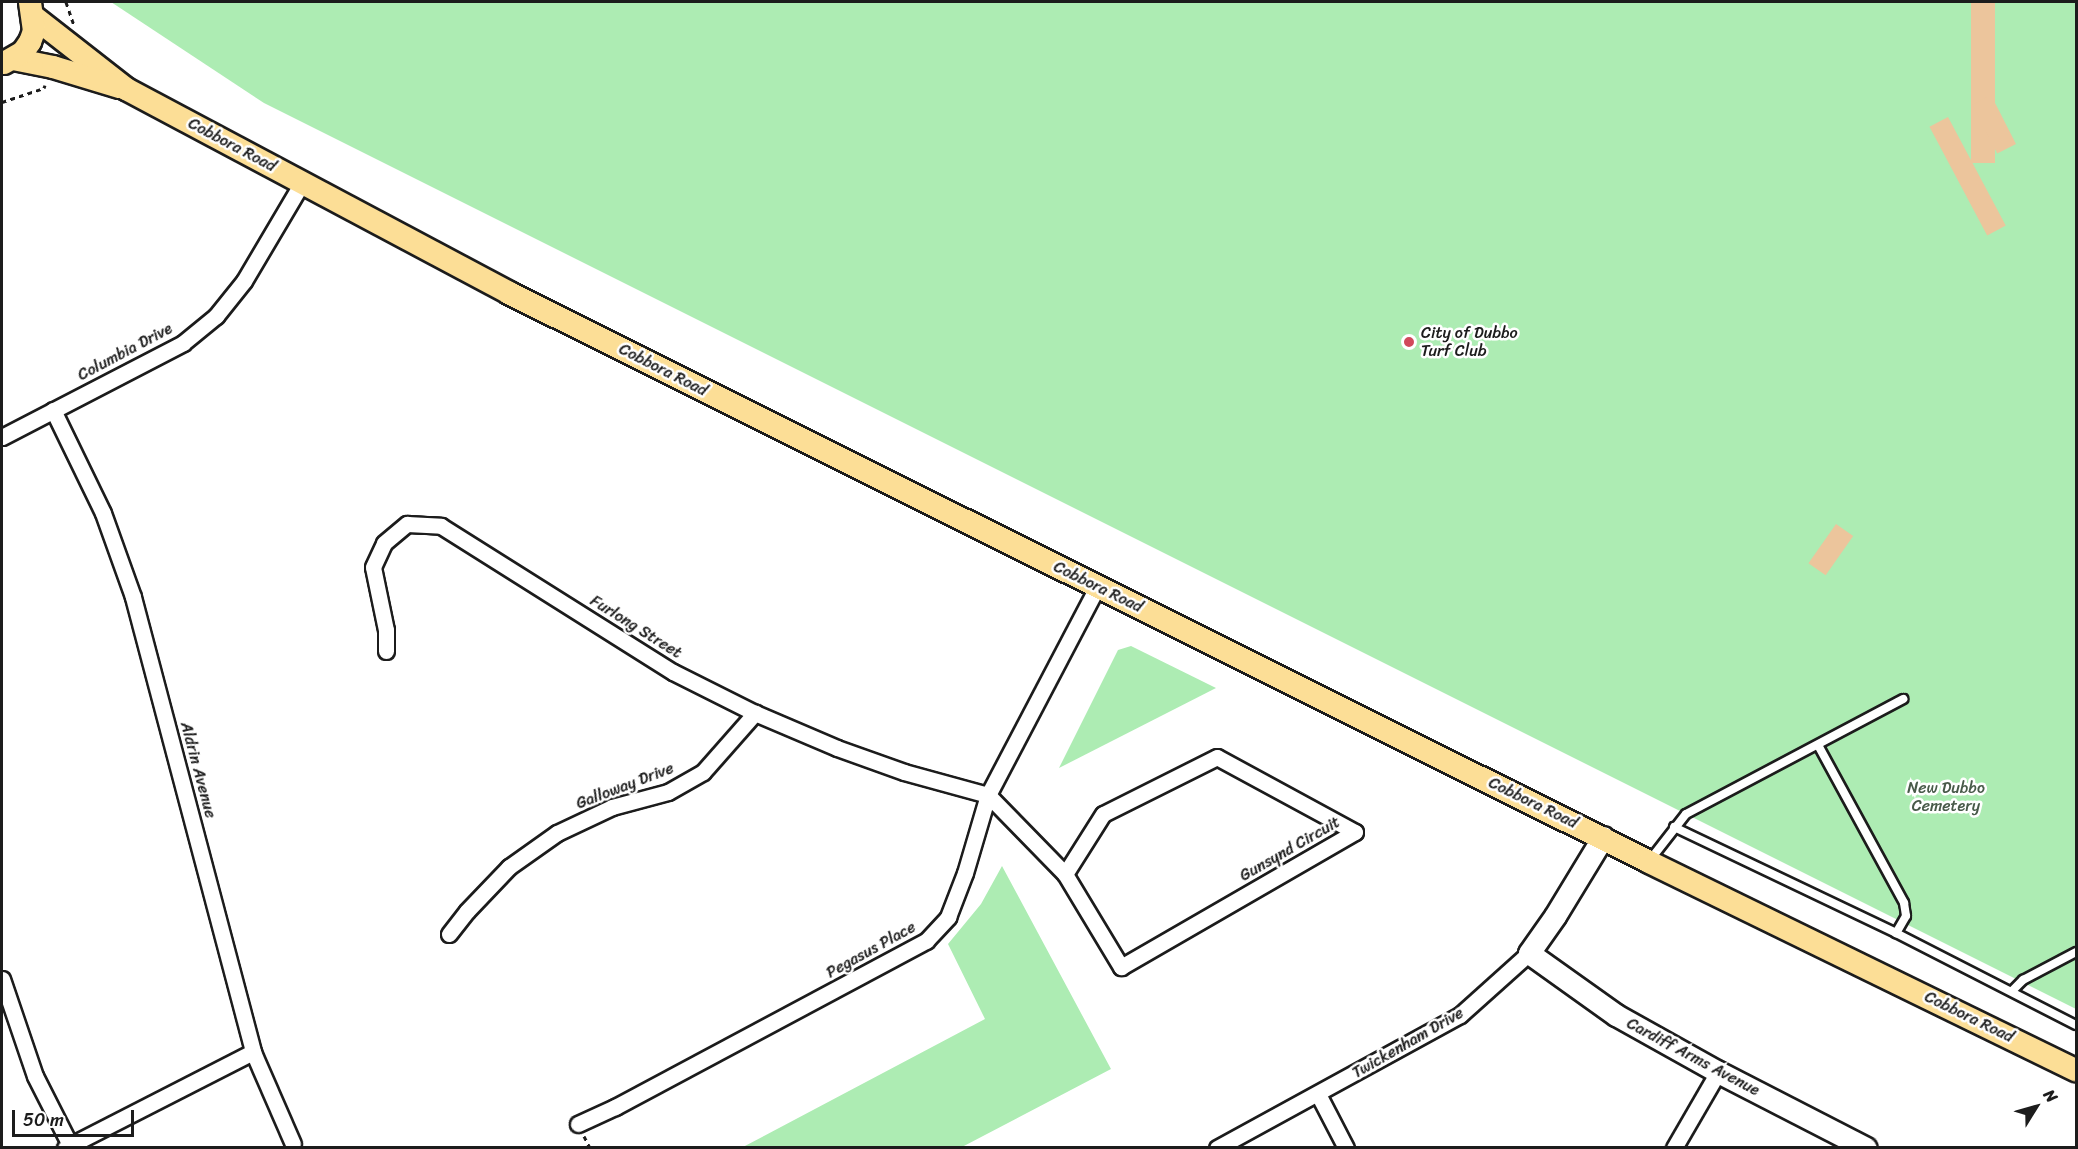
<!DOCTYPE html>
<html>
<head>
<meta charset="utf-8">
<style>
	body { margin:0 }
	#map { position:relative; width:2078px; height:1149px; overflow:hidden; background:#fff; font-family:Sriracha,sans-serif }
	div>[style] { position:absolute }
	.green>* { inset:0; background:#adecb3 }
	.building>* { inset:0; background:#ecc59c; transform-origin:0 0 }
	.path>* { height:3px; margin-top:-1.5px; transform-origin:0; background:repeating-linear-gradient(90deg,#1c1c1c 0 4.5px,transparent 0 9px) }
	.roads { filter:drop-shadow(2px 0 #1c1c1c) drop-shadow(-2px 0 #1c1c1c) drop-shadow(0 2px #1c1c1c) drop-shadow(0 -2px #1c1c1c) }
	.lane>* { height:8px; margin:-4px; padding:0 4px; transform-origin:4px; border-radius:4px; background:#fff }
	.street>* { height:15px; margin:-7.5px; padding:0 7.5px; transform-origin:7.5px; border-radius:7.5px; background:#fff }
	.secondary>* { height:21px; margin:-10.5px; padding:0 10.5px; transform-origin:10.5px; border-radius:10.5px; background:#fff }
	.primary>* { height:22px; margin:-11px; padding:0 11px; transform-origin:11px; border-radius:11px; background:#fcde96 }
	.dots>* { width:16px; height:16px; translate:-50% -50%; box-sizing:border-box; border:3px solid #fff; border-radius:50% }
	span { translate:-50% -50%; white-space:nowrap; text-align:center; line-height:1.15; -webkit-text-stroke:5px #fff; paint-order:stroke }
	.street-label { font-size:16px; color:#1c1c1c }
	.poi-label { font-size:16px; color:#1c1c1c }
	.left { translate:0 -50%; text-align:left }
	.park-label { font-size:16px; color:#485a49 }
	.frame { position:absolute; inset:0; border:3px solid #1c1c1c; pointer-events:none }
	.north { position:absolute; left:2006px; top:1077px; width:60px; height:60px; -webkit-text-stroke:4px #fff; paint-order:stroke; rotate:53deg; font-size:16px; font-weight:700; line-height:24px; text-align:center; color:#1c1c1c }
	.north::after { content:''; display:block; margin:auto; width:21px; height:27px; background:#1c1c1c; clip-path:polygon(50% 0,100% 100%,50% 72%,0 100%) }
	.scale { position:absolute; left:12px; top:1110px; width:122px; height:27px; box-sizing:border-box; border:3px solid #1c1c1c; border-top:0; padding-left:8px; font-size:18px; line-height:21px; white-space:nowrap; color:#1c1c1c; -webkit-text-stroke:4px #fff; paint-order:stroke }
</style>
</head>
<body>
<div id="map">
	<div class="green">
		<div style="clip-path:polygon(111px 2px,2076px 2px,2076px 1009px,264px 103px)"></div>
		<div style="clip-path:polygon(1131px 646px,1216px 688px,1059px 768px,1118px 650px)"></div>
		<div style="clip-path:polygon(1002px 866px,1111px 1069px,962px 1147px,743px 1147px,985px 1019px,948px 944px,981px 904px)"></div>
	</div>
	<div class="building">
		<div style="left:1971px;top:2px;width:24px;height:161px"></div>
		<div style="left:1991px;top:95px;width:55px;height:21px;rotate:63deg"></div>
		<div style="left:1948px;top:117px;width:123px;height:21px;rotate:62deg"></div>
		<div style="left:1836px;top:524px;width:21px;height:48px;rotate:35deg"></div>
	</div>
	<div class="path">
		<div style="left:66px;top:2px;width:24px;rotate:71deg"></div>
		<div style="left:2px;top:102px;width:44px;rotate:-18.4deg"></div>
		<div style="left:44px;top:88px;width:3px;rotate:-72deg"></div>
		<div style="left:584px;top:1136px;width:13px;rotate:63deg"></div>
	</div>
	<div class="roads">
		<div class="lane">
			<div style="left:1818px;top:745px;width:180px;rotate:61.4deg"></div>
			<div style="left:1904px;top:903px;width:13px;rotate:81deg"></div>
			<div style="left:1906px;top:916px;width:20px;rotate:120deg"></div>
			<div style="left:1674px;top:827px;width:246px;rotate:25.5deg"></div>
			<div style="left:1896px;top:933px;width:202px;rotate:27.1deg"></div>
			<div style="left:1650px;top:860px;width:58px;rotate:-52deg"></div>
			<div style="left:1686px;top:814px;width:246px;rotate:-27.9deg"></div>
			<div style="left:2012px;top:991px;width:16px;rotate:-45deg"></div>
			<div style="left:2023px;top:980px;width:60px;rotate:-27.8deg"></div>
		</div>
		<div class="street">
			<div style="left:53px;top:410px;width:114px;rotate:64.1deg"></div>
			<div style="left:103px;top:513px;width:89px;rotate:70.3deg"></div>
			<div style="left:133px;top:597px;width:471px;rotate:75.2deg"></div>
			<div style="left:253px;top:1052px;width:100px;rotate:66.5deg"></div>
			<div style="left:2px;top:437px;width:204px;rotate:-27.4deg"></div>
			<div style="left:183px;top:343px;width:43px;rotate:-39.3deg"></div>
			<div style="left:216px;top:316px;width:45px;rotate:-51.3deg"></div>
			<div style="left:244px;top:281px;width:114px;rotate:-59.4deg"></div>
			<div style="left:386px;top:651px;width:21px;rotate:-90deg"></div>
			<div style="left:386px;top:630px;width:64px;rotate:-101.7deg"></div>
			<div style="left:373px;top:567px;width:26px;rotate:-65deg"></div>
			<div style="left:384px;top:543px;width:30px;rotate:-40deg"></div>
			<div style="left:407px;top:524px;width:34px;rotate:3deg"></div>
			<div style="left:441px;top:526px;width:274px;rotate:32.2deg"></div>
			<div style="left:673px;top:672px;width:92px;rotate:26.6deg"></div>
			<div style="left:755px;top:713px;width:89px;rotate:23.1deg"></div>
			<div style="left:837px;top:748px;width:71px;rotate:19.7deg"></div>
			<div style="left:904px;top:772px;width:87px;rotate:15.3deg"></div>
			<div style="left:988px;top:795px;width:110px;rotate:45.7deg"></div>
			<div style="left:1065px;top:874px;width:109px;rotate:58.9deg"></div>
			<div style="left:1121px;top:967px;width:270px;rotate:-30deg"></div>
			<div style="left:1355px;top:832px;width:157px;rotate:-151.5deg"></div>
			<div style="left:1217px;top:757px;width:127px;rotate:153.4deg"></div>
			<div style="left:1103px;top:814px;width:71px;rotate:122.3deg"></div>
			<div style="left:449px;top:934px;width:29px;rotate:-52deg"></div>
			<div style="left:467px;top:911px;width:61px;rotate:-46.3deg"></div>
			<div style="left:509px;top:867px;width:59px;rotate:-35.3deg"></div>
			<div style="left:557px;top:833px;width:61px;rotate:-25.3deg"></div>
			<div style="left:612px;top:807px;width:58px;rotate:-15deg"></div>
			<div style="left:668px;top:792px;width:40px;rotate:-29.7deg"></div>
			<div style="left:703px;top:772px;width:79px;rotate:-48.6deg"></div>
			<div style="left:2px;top:979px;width:102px;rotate:71.2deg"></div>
			<div style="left:35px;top:1076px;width:77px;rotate:63.1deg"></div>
			<div style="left:1318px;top:1094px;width:61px;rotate:62.6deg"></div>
			<div style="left:578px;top:1124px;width:41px;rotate:-24.7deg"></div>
			<div style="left:615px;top:1107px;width:353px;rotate:-28.1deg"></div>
			<div style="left:926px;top:941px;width:33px;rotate:-47deg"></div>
			<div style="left:948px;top:917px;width:47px;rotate:-68.9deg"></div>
			<div style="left:965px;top:873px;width:81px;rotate:-73.6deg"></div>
			<div style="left:988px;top:795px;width:235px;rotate:-62.3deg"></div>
			<div style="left:65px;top:1148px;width:211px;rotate:-27.1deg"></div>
			<div style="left:1217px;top:1148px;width:277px;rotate:-28.7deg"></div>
			<div style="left:1460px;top:1015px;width:93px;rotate:-41.9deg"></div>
			<div style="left:1674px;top:1148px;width:88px;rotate:-59.9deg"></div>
		</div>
		<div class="secondary">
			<div style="left:1603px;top:837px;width:92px;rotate:121.3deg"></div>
			<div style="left:1555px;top:916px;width:45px;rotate:125.1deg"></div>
			<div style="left:1529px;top:953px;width:107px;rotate:35.5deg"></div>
			<div style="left:1616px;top:1015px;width:117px;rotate:29.2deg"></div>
			<div style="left:1718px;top:1072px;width:166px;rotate:27.2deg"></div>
		</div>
		<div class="primary">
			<div style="left:34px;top:17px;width:117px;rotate:38deg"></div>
			<div style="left:126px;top:89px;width:434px;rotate:28deg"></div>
			<div style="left:509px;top:293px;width:1274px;rotate:26.52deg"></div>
			<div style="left:1649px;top:862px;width:475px;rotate:26deg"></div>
			<div style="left:13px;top:59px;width:41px;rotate:11.3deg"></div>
			<div style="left:53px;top:67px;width:69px;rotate:16.9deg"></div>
			<div style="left:4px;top:63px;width:22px;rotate:-30deg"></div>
			<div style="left:23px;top:52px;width:12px;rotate:-55deg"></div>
			<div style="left:30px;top:42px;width:12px;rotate:-70deg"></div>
			<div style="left:34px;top:31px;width:29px;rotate:-98deg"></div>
		</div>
	</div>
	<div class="dots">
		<div style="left:1409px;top:342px;background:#d1495b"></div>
	</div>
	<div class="street-label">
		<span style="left:232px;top:145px;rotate:28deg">Cobbora Road</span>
		<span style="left:125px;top:352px;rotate:-28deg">Columbia Drive</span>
		<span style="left:663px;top:370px;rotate:27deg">Cobbora Road</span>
		<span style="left:1098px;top:587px;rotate:26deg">Cobbora Road</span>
		<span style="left:636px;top:627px;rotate:32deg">Furlong Street</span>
		<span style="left:198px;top:770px;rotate:75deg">Aldrin Avenue</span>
		<span style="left:625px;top:786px;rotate:-21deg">Galloway Drive</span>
		<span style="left:1533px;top:803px;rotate:26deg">Cobbora Road</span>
		<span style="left:1290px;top:849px;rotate:-30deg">Gunsynd Circuit</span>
		<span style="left:871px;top:950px;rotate:-29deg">Pegasus Place</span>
		<span style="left:1969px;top:1017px;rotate:26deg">Cobbora Road</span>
		<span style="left:1408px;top:1043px;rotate:-30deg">Twickenham Drive</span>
		<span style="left:1693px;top:1057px;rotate:28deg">Cardiff Arms Avenue</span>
	</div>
	<div class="poi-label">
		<span class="left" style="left:1421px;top:342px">City of Dubbo<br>Turf Club</span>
	</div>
	<div class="park-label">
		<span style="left:1946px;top:797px">New Dubbo<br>Cemetery</span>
	</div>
	<div class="frame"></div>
	<div class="north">N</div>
	<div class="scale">50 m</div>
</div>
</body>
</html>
